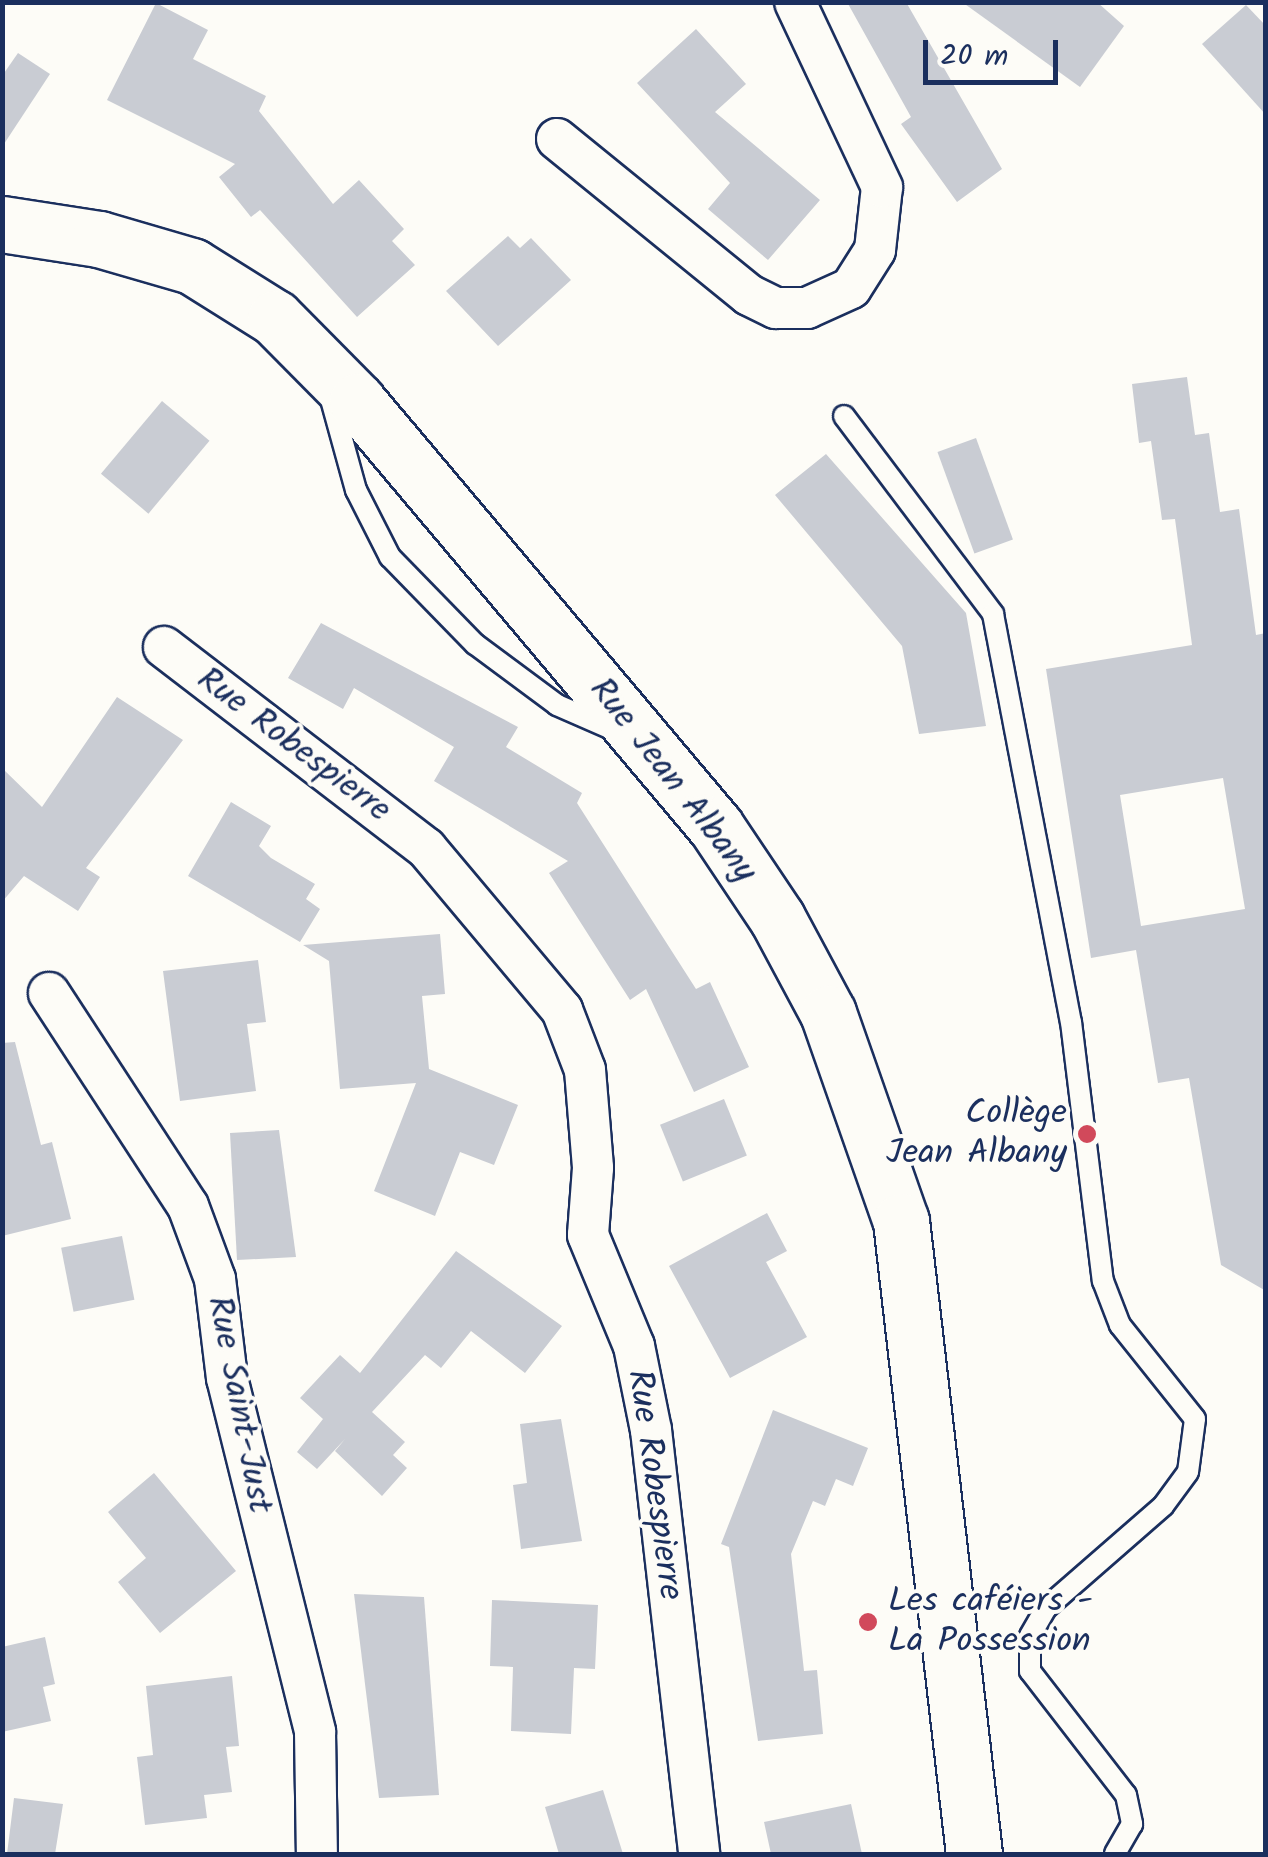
<!DOCTYPE html>
<html>
<head>
<meta charset="utf-8">
<style>
	body { margin:0 }
	#map { position:relative; width:1268px; height:1857px; overflow:hidden; background:#fdfcf7; font-family:Kalam,sans-serif }
	div>[style] { position:absolute }
	.building>* { inset:0; background:#c9ccd3; transform-origin:0 0 }
	.roads { filter:drop-shadow(2px 0 #1b2f5e) drop-shadow(-2px 0 #1b2f5e) drop-shadow(0 2px #1b2f5e) drop-shadow(0 -2px #1b2f5e) }
	.service>* { height:20px; margin:-10px; padding:0 10px; transform-origin:10px; border-radius:10px; background:#fdfcf7 }
	.minor>* { height:40px; margin:-20px; padding:0 20px; transform-origin:20px; border-radius:20px; background:#fdfcf7 }
	.secondary>* { height:55px; margin:-27.5px; padding:0 27.5px; transform-origin:27.5px; border-radius:27.5px; background:#fdfcf7 }
	.dots>* { width:28px; height:28px; translate:-50% -50%; box-sizing:border-box; border:5px solid #fdfcf7; border-radius:50% }
	span { translate:-50% -50%; white-space:nowrap; text-align:center; line-height:1.15; -webkit-text-stroke:8px #fdfcf7; paint-order:stroke }
	.street-label { font-size:35px; color:#1b2f5e }
	.poi-label { font-size:35px; color:#1b2f5e }
	.right { translate:-100% -50%; text-align:right }
	.left { translate:0 -50%; text-align:left }
	.frame { position:absolute; inset:0; border:5px solid #1b2f5e; pointer-events:none }
	.scale { position:absolute; left:923px; top:40px; width:135px; height:45px; box-sizing:border-box; border:5px solid #1b2f5e; border-top:0; padding-left:12px; font-size:30px; line-height:35px; white-space:nowrap; color:#1b2f5e; -webkit-text-stroke:8px #fdfcf7; paint-order:stroke }
</style>
</head>
<body>
<div id="map">
	<div class="building">
		<div style="clip-path:polygon(847px 2px,906px 2px,1002px 169px,957px 202px,901px 124px,911px 117px)"></div>
		<div style="clip-path:polygon(962px 2px,1097px 2px,1124px 26px,1080px 87px)"></div>
		<div style="clip-path:polygon(156px 3px,208px 30px,193px 59px,266px 96px,259px 111px,333px 204px,359px 180px,404px 229px,392px 241px,415px 265px,357px 317px,260px 210px,251px 217px,219px 177px,235px 164px,107px 100px)"></div>
		<div style="clip-path:polygon(1246px 5px,1266px 26px,1266px 115px,1202px 44px)"></div>
		<div style="clip-path:polygon(696px 29px,746px 84px,715px 112px,820px 200px,768px 260px,708px 209px,730px 183px,637px 83px)"></div>
		<div style="clip-path:polygon(18px 53px,50px 74px,2px 147px,2px 76px)"></div>
		<div style="clip-path:polygon(508px 236px,520px 248px,531px 238px,571px 280px,498px 346px,446px 291px)"></div>
		<div style="clip-path:polygon(evenodd,1187px 377px,1195px 435px,1209px 433px,1220px 512px,1239px 509px,1256px 635px,1266px 633px,1266px 1291px,1221px 1265px,1189px 1078px,1158px 1083px,1136px 950px,1091px 958px,1046px 669px,1192px 645px,1175px 519px,1162px 520px,1151px 441px,1139px 443px,1132px 384px,1187px 377px,1223px 778px,1245px 909px,1141px 926px,1120px 795px,1223px 778px)"></div>
		<div style="left:162px;top:401px;width:62px;height:95px;rotate:40deg"></div>
		<div style="left:976px;top:438px;width:108px;height:41px;rotate:70deg"></div>
		<div style="clip-path:polygon(826px 454px,966px 613px,986px 726px,919px 734px,902px 646px,775px 495px)"></div>
		<div style="clip-path:polygon(321px 623px,518px 727px,506px 747px,582px 793px,577px 803px,696px 989px,710px 982px,749px 1067px,694px 1092px,646px 989px,630px 1000px,549px 873px,568px 861px,434px 781px,454px 747px,354px 688px,343px 709px,288px 678px)"></div>
		<div style="clip-path:polygon(117px 697px,183px 740px,86px 868px,100px 877px,78px 911px,24px 876px,2px 902px,2px 768px,42px 807px)"></div>
		<div style="clip-path:polygon(231px 802px,271px 826px,259px 846px,271px 858px,315px 884px,306px 899px,320px 909px,300px 942px,188px 876px)"></div>
		<div style="clip-path:polygon(440px 934px,445px 994px,422px 996px,429px 1069px,518px 1105px,494px 1165px,460px 1152px,435px 1216px,374px 1191px,416px 1083px,340px 1089px,329px 961px,303px 945px)"></div>
		<div style="clip-path:polygon(258px 960px,266px 1022px,247px 1024px,256px 1091px,180px 1101px,163px 971px)"></div>
		<div style="clip-path:polygon(15px 1042px,41px 1145px,52px 1142px,71px 1219px,2px 1236px,2px 1043px)"></div>
		<div style="left:724px;top:1099px;width:61px;height:69px;rotate:68deg"></div>
		<div style="clip-path:polygon(279px 1130px,296px 1257px,237px 1260px,230px 1133px)"></div>
		<div style="clip-path:polygon(767px 1213px,787px 1251px,766px 1262px,807px 1337px,730px 1378px,669px 1266px)"></div>
		<div style="left:122px;top:1236px;width:65px;height:62px;rotate:79deg"></div>
		<div style="clip-path:polygon(456px 1251px,562px 1326px,525px 1373px,471px 1331px,441px 1368px,425px 1355px,372px 1412px,405px 1442px,393px 1455px,407px 1468px,382px 1496px,335px 1451px,345px 1439px,317px 1469px,297px 1452px,323px 1419px,300px 1398px,340px 1355px,360px 1373px)"></div>
		<div style="clip-path:polygon(773px 1410px,868px 1448px,853px 1486px,836px 1479px,825px 1506px,813px 1501px,791px 1554px,804px 1671px,817px 1670px,823px 1734px,758px 1741px,729px 1547px,721px 1544px)"></div>
		<div style="clip-path:polygon(561px 1419px,582px 1541px,521px 1549px,513px 1485px,527px 1483px,520px 1424px)"></div>
		<div style="clip-path:polygon(154px 1473px,236px 1571px,160px 1633px,118px 1582px,146px 1558px,108px 1512px)"></div>
		<div style="clip-path:polygon(354px 1594px,424px 1597px,439px 1795px,379px 1798px)"></div>
		<div style="clip-path:polygon(492px 1600px,598px 1605px,595px 1669px,574px 1668px,571px 1734px,511px 1731px,513px 1667px,490px 1666px)"></div>
		<div style="clip-path:polygon(45px 1637px,55px 1684px,43px 1687px,51px 1721px,2px 1732px,2px 1647px)"></div>
		<div style="clip-path:polygon(232px 1676px,239px 1746px,226px 1747px,232px 1792px,204px 1795px,207px 1818px,145px 1825px,137px 1757px,153px 1755px,146px 1686px)"></div>
		<div style="clip-path:polygon(603px 1790px,623px 1854px,559px 1854px,545px 1807px)"></div>
		<div style="clip-path:polygon(14px 1798px,63px 1804px,55px 1854px,7px 1854px)"></div>
		<div style="clip-path:polygon(851px 1804px,862px 1854px,771px 1854px,764px 1822px)"></div>
	</div>
	<div class="roads">
		<div class="service">
			<div style="left:329px;top:392px;width:102px;rotate:74.6deg"></div>
			<div style="left:356px;top:490px;width:75px;rotate:63.1deg"></div>
			<div style="left:390px;top:557px;width:122px;rotate:45.7deg"></div>
			<div style="left:475px;top:644px;width:102px;rotate:36.6deg"></div>
			<div style="left:557px;top:705px;width:60px;rotate:23.6deg"></div>
			<div style="left:844px;top:416px;width:248px;rotate:53deg"></div>
			<div style="left:993px;top:614px;width:415px;rotate:79.2deg"></div>
			<div style="left:1071px;top:1022px;width:261px;rotate:83deg"></div>
			<div style="left:1103px;top:1281px;width:47px;rotate:68.9deg"></div>
			<div style="left:1120px;top:1325px;width:120px;rotate:51.4deg"></div>
			<div style="left:1195px;top:1419px;width:53px;rotate:97.5deg"></div>
			<div style="left:1188px;top:1472px;width:42px;rotate:126.3deg"></div>
			<div style="left:1163px;top:1506px;width:155px;rotate:138.9deg"></div>
			<div style="left:1046px;top:1608px;width:32px;rotate:120deg"></div>
			<div style="left:1030px;top:1636px;width:35px;rotate:90deg"></div>
			<div style="left:1030px;top:1671px;width:157px;rotate:52.3deg"></div>
			<div style="left:1126px;top:1795px;width:30px;rotate:78deg"></div>
			<div style="left:1132px;top:1824px;width:34px;rotate:120deg"></div>
		</div>
		<div class="minor">
			<div style="left:557px;top:139px;width:247px;rotate:39.1deg"></div>
			<div style="left:749px;top:295px;width:30px;rotate:26deg"></div>
			<div style="left:776px;top:308px;width:31px"></div>
			<div style="left:807px;top:308px;width:48px;rotate:-24.4deg"></div>
			<div style="left:851px;top:288px;width:45px;rotate:-57.7deg"></div>
			<div style="left:875px;top:250px;width:63px;rotate:-83.7deg"></div>
			<div style="left:882px;top:187px;width:204px;rotate:-115.2deg"></div>
			<div style="left:164px;top:647px;width:330px;rotate:37.5deg"></div>
			<div style="left:426px;top:848px;width:212px;rotate:50deg"></div>
			<div style="left:562px;top:1010px;width:64px;rotate:69deg"></div>
			<div style="left:585px;top:1070px;width:98px;rotate:85.3deg"></div>
			<div style="left:593px;top:1168px;width:67px;rotate:94.3deg"></div>
			<div style="left:588px;top:1235px;width:120px;rotate:67.5deg"></div>
			<div style="left:634px;top:1346px;width:86px;rotate:78.6deg"></div>
			<div style="left:651px;top:1430px;width:427px;rotate:83.5deg"></div>
			<div style="left:49px;top:993px;width:254px;rotate:56.9deg"></div>
			<div style="left:188px;top:1206px;width:78px;rotate:69.7deg"></div>
			<div style="left:215px;top:1279px;width:100px;rotate:83.1deg"></div>
			<div style="left:227px;top:1378px;width:365px;rotate:76deg"></div>
			<div style="left:315px;top:1732px;width:122px;rotate:89.1deg"></div>
		</div>
		<div class="secondary">
			<div style="left:2px;top:224px;width:98px;rotate:8.8deg"></div>
			<div style="left:99px;top:239px;width:97px;rotate:16.2deg"></div>
			<div style="left:192px;top:266px;width:98px;rotate:32.1deg"></div>
			<div style="left:275px;top:318px;width:117px;rotate:45.3deg"></div>
			<div style="left:357px;top:401px;width:557px;rotate:49.88deg"></div>
			<div style="left:716px;top:827px;width:110px;rotate:56.2deg"></div>
			<div style="left:777px;top:918px;width:108px;rotate:61.8deg"></div>
			<div style="left:828px;top:1013px;width:220px;rotate:70.7deg"></div>
			<div style="left:901px;top:1221px;width:637px;rotate:83.42deg"></div>
		</div>
	</div>
	<div class="dots">
		<div style="left:1087px;top:1134px;background:#d1495b"></div>
		<div style="left:868px;top:1622px;background:#d1495b"></div>
	</div>
	<div class="street-label">
		<span style="left:293px;top:746px;rotate:37deg">Rue Robespierre</span>
		<span style="left:672px;top:781px;rotate:52deg">Rue Jean Albany</span>
		<span style="left:238px;top:1405px;rotate:79deg">Rue Saint-Just</span>
		<span style="left:654px;top:1485px;rotate:82deg">Rue Robespierre</span>
	</div>
	<div class="poi-label">
		<span class="right" style="left:1067px;top:1134px">Collège<br>Jean Albany</span>
		<span class="left" style="left:888px;top:1622px">Les caféiers -<br>La Possession</span>
	</div>
	<div class="frame"></div>
	<div class="scale">20 m</div>
</div>
</body>
</html>
